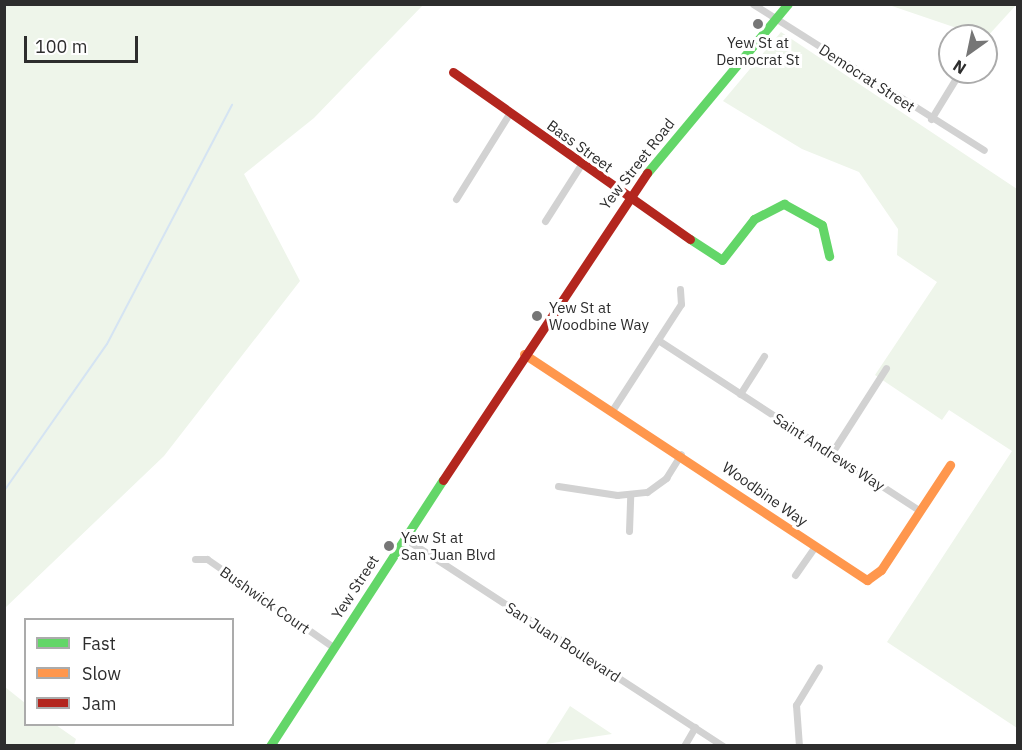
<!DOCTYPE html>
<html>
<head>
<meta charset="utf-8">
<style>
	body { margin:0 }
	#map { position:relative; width:1022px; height:750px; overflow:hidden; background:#fff; font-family:"IBM Plex Sans",sans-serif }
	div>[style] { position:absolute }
	.green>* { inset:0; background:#eef5ea }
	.stream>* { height:2px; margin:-1px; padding:0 1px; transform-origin:1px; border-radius:1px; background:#d5e4f3 }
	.street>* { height:7px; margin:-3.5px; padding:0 3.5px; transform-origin:3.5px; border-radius:3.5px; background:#d2d2d2 }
	.fast>* { height:9px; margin:-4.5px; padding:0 4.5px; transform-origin:4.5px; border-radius:4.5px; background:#63d668 }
	.slow>* { height:9px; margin:-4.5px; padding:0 4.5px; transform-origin:4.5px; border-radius:4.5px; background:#ff974d }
	.jam>* { height:9px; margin:-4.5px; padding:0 4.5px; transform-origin:4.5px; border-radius:4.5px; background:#b3261e }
	.dots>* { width:16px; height:16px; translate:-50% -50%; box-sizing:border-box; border:3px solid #fff; border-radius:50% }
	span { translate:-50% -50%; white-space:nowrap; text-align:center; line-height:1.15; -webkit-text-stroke:6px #fff; paint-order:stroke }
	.poi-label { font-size:15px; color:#2d2d2d }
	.left { translate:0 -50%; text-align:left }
	.street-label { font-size:15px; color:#2d2d2d }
	.frame { position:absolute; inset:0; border:6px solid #2d2d2d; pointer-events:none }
	.legend { position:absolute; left:24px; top:618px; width:210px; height:108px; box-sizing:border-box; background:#fff; border:2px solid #ababab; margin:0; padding:8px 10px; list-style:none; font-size:18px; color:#2d2d2d }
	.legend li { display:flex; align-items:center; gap:12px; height:30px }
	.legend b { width:30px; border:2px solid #ababab }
	.north { position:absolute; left:938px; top:24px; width:60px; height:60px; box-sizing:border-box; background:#fff; border:2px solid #ababab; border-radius:50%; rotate:213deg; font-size:16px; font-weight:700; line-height:24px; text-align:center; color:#2d2d2d }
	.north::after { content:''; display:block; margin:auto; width:21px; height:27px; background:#767676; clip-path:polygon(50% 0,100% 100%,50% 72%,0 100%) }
	.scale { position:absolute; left:24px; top:36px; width:114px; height:27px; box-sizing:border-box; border:3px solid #2d2d2d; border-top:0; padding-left:8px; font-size:18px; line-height:21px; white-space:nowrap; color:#2d2d2d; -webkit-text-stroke:4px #fff; paint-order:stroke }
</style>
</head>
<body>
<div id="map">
	<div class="green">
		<div style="clip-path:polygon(5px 4px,423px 5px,314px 118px,244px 174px,300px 281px,164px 456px,5px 608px)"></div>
		<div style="clip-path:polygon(1017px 4px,986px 38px,889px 5px,889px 4px)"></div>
		<div style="clip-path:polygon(781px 32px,1017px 189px,1017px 728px,887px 642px,1012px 451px,949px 410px,942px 420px,875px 375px,937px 282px,897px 255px,898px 229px,859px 172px,802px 149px,723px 101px)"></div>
		<div style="clip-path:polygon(5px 687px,25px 703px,26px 724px,56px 725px,76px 739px,74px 745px,5px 745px)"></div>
		<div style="clip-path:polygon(570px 706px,612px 734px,546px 744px)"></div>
	</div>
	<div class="stream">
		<div style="left:4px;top:491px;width:179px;rotate:-55deg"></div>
		<div style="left:107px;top:344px;width:270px;rotate:-62.4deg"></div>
	</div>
	<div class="street">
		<div style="left:753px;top:4px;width:273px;rotate:32.3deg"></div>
		<div style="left:931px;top:119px;width:52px;rotate:-58.5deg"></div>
		<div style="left:456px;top:199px;width:100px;rotate:-58.1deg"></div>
		<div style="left:545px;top:221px;width:69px;rotate:-57.5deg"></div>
		<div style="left:658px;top:340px;width:311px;rotate:33.1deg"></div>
		<div style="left:740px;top:394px;width:45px;rotate:-57.7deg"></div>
		<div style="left:613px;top:409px;width:125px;rotate:-57.1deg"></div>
		<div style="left:681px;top:304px;width:15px;rotate:-94deg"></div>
		<div style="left:831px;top:454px;width:102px;rotate:-57.4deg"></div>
		<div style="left:558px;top:486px;width:60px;rotate:8.7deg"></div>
		<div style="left:617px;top:495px;width:30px;rotate:-6deg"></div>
		<div style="left:647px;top:492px;width:24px;rotate:-36deg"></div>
		<div style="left:666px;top:478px;width:28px;rotate:-58deg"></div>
		<div style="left:629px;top:531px;width:35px;rotate:-88deg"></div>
		<div style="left:404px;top:538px;width:381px;rotate:33.1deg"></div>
		<div style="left:195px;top:559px;width:12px"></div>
		<div style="left:207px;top:559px;width:154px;rotate:34.9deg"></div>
		<div style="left:795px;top:575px;width:35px;rotate:-55deg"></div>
		<div style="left:684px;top:746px;width:22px;rotate:-60deg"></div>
		<div style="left:799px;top:746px;width:41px;rotate:-94.2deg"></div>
		<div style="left:796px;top:705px;width:44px;rotate:-58.8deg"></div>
	</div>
	<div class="fast">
		<div style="left:647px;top:173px;width:220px;rotate:-50.2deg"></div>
		<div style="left:690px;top:239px;width:38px;rotate:33deg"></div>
		<div style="left:722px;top:260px;width:52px;rotate:-52deg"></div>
		<div style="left:754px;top:219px;width:34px;rotate:-27deg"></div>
		<div style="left:784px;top:204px;width:43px;rotate:28.9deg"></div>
		<div style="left:822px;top:225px;width:32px;rotate:77deg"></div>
		<div style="left:270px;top:746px;width:317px;rotate:-57deg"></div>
	</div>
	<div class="slow">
		<div style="left:524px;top:354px;width:411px;rotate:33.4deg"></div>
		<div style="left:867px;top:580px;width:17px;rotate:-36deg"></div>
		<div style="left:881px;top:570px;width:126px;rotate:-56.7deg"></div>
	</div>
	<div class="jam">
		<div style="left:453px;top:72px;width:290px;rotate:35.2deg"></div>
		<div style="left:443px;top:480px;width:369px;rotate:-56.4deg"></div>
	</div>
	<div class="dots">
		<div style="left:758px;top:24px;background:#767676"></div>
		<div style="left:537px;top:316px;background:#767676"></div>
		<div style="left:389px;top:546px;background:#767676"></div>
	</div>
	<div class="poi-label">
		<span style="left:758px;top:51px">Yew St at<br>Democrat St</span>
		<span class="left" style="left:549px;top:316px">Yew St at<br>Woodbine Way</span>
		<span class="left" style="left:401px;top:546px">Yew St at<br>San Juan Blvd</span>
	</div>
	<div class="street-label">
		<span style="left:867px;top:78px;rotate:33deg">Democrat Street</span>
		<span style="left:580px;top:146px;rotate:36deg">Bass Street</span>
		<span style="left:637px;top:164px;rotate:-52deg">Yew Street Road</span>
		<span style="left:829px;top:452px;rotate:33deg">Saint Andrews Way</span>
		<span style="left:765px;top:494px;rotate:35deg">Woodbine Way</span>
		<span style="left:355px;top:587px;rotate:-57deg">Yew Street</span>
		<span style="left:265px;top:600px;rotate:35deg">Bushwick Court</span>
		<span style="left:563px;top:642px;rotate:33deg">San Juan Boulevard</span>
	</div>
	<div class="frame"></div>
	<ul class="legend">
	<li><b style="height:8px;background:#63d668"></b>Fast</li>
	<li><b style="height:8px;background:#ff974d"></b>Slow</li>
	<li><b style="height:8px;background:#b3261e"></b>Jam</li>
	</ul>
	<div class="north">N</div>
	<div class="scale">100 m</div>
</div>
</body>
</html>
